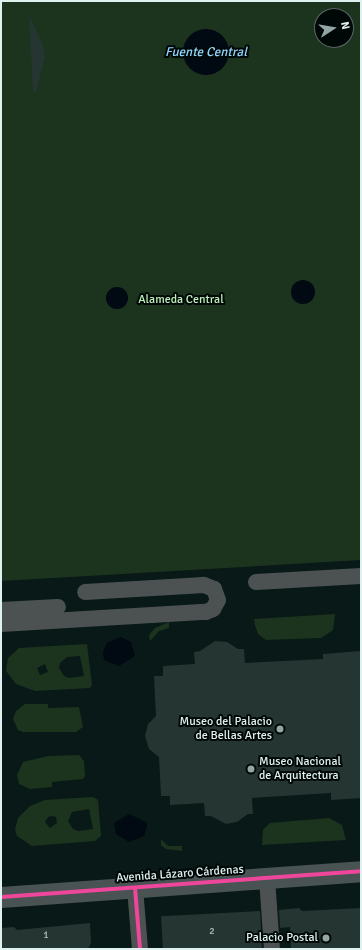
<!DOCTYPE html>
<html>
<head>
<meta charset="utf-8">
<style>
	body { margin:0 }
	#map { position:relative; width:362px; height:950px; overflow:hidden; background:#081918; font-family:Signika,sans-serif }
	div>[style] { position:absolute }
	.green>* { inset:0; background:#1c341d }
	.water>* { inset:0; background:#010912 }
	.round { border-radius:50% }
	.building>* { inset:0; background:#253531; transform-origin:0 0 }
	.minor>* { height:16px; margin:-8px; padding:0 8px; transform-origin:8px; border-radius:8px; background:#4c5252 }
	.major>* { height:21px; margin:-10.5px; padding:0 10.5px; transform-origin:10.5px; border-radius:10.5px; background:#495354 }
	.cycleway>* { height:4px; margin:-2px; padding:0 2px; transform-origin:2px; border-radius:2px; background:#ed469a }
	.dots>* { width:11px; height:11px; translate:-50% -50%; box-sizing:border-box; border:2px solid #000807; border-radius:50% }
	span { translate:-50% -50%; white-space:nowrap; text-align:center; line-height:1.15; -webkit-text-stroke:4px #000807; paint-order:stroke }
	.number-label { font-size:10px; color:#b0c3c0 }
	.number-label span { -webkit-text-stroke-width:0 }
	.park-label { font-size:12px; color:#bef0ba }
	.poi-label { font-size:12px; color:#dff2f0 }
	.right { translate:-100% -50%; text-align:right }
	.left { translate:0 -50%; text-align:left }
	.street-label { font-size:12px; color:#dff2f0 }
	.water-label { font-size:13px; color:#8ed5fc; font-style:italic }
	.frame { position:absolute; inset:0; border:2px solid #dff2f0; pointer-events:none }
	.north { position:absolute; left:314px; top:8px; width:40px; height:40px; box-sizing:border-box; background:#000807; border:1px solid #596664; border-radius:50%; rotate:78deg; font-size:11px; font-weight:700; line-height:16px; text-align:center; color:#dff2f0 }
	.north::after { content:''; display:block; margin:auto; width:14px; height:18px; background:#94a6a4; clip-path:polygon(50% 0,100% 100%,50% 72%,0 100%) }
</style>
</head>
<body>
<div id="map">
	<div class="green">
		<div style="clip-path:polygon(evenodd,1px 1px,361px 1px,361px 560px,1px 581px,1px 1px,322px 16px,346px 16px,346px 40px,322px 40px,322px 16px)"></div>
		<div style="clip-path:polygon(335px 614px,333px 630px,321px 638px,266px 640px,258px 634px,255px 625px,254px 619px)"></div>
		<div style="clip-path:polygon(169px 622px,169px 628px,159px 631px,150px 641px,149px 635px,155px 628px)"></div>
		<div style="clip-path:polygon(evenodd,87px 644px,92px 685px,90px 688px,35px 691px,16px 684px,6px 671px,8px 658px,19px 648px,87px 644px,80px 656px,84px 676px,69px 678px,64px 676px,59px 668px,60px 663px,67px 657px,80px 656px,87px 644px,45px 664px,48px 672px,40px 675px,37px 668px,45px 664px)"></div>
		<div style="clip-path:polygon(25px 704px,48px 704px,48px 708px,79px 707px,83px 727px,76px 732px,23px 732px,18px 730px,13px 719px,16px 711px)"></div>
		<div style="clip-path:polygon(79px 755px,84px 761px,85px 776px,83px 779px,52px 782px,52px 787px,30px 789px,19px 784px,17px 775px,23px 762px,48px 756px)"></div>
		<div style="clip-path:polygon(evenodd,93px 797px,98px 800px,101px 836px,95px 841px,32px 846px,17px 836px,15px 829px,18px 818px,30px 806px,45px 800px,93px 797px,89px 809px,93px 829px,78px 831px,73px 829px,68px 821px,72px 812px,89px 809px,93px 797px,52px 816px,56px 817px,57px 823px,50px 828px,45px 822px,48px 817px,52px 816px)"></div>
		<div style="clip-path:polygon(329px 818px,342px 825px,346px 840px,262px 845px,263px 830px,270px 823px)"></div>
		<div style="clip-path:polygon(161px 839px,168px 846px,182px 846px,182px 851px,166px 849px,161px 845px)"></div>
	</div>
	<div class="water">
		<div class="round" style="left:183px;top:29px;width:46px;height:46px"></div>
		<div class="round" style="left:291px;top:280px;width:24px;height:24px"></div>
		<div class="round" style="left:106px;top:287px;width:22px;height:22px"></div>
		<div style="clip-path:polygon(121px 637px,131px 642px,135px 656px,119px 666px,104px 660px,103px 652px,107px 643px)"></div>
		<div style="clip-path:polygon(129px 814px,146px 822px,147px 826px,144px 836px,129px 842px,116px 834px,114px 823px)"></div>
	</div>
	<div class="building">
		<div style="clip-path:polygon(29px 15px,43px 45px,45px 57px,36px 92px,33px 92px)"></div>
		<div style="clip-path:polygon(215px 641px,227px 642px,238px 649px,244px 649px,245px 663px,323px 659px,323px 654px,361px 651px,361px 798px,331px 800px,331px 793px,252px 798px,253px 814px,248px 814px,237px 822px,226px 824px,211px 816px,205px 816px,204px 803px,170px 805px,170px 796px,161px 796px,159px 757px,149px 749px,145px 736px,148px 724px,156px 716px,154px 676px,163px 676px,163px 666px,195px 664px,194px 652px,200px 651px)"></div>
		<div style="clip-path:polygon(299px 908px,302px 911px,361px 908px,361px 949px,291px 949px,290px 927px,280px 928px,279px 910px)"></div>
		<div style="left:260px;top:911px;width:38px;height:99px;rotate:87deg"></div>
		<div style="clip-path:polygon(90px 923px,91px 943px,88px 949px,1px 949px,1px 928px,14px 927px,17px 930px)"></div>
	</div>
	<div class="minor">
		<div style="left:256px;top:582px;width:105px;rotate:-3.3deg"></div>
		<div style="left:1px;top:610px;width:57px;rotate:-3deg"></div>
		<div style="left:1px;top:624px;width:205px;rotate:-3.4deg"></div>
		<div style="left:206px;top:612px;width:8px;rotate:-23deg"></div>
		<div style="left:213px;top:609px;width:10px;rotate:-61deg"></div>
		<div style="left:218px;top:600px;width:12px;rotate:-110deg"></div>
		<div style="left:214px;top:589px;width:11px;rotate:-158deg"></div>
		<div style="left:204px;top:585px;width:119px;rotate:176.6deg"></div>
		<div style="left:267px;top:878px;width:71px;rotate:86deg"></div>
		<div style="left:135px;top:888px;width:61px;rotate:85.3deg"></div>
	</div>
	<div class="major">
		<div style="left:1px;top:897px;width:361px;rotate:-4.1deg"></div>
	</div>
	<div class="cycleway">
		<div style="left:135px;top:888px;width:61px;rotate:85.3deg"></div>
		<div style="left:1px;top:897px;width:361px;rotate:-4.1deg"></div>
	</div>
	<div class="dots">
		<div style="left:280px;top:729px;background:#94a6a4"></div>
		<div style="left:251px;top:769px;background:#94a6a4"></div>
		<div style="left:326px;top:938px;background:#94a6a4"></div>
	</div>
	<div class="number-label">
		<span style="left:212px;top:932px">2</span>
		<span style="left:46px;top:936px">1</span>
	</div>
	<div class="park-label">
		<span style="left:181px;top:300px">Alameda Central</span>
	</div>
	<div class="poi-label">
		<span class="right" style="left:272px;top:729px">Museo del Palacio<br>de Bellas Artes</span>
		<span class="left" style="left:259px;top:769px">Museo Nacional<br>de Arquitectura</span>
		<span class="right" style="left:318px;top:938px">Palacio Postal</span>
	</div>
	<div class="street-label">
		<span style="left:180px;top:874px;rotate:-4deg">Avenida Lázaro Cárdenas</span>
	</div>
	<div class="water-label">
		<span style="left:206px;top:52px">Fuente Central</span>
	</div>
	<div class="frame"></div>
	<div class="north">N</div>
</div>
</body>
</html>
